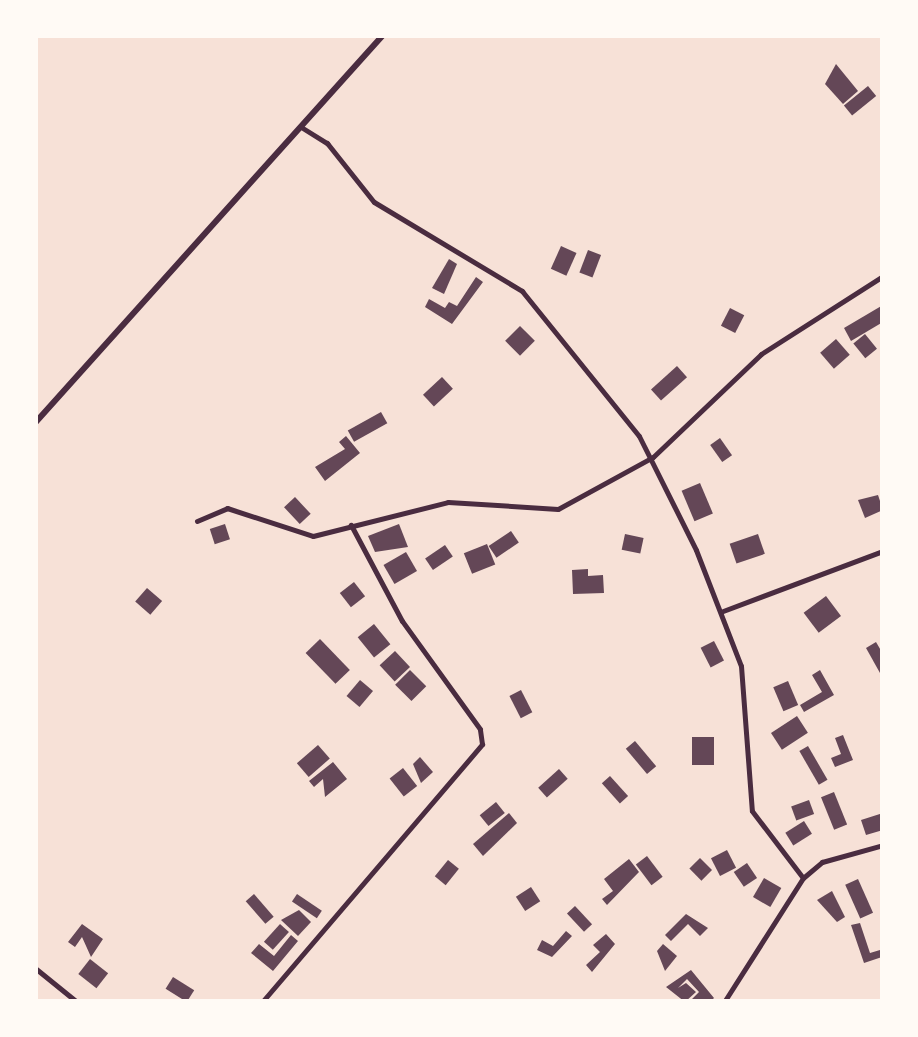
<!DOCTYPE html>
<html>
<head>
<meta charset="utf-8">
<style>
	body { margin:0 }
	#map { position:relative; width:918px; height:1037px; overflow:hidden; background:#f7e1d7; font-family:Quicksand,sans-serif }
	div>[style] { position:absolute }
	.building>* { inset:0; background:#644757; transform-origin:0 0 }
	.minor>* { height:5px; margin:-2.5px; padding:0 2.5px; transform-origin:2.5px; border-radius:2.5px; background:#4a2c40 }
	.secondary>* { height:6px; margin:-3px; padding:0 3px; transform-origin:3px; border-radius:3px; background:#4a2c40 }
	span { translate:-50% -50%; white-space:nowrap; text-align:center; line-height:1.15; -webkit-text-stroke:8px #fffaf5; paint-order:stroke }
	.frame { position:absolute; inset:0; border:38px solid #fffaf5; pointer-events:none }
</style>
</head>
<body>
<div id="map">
	<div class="building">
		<div style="clip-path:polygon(836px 64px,858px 91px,843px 104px,825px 84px)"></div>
		<div style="left:868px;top:86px;width:13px;height:31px;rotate:51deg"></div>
		<div style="left:561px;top:246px;width:17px;height:25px;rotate:24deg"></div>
		<div style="left:588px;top:250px;width:14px;height:24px;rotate:21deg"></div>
		<div style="clip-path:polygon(449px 259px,457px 264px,444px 294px,432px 288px)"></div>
		<div style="clip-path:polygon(476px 277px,483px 282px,452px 324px,425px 307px,429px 299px,445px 308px,449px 302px,457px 306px)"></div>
		<div style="clip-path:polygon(883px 305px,883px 322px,851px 341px,844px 328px)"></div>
		<div style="left:730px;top:308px;width:16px;height:20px;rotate:27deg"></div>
		<div style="left:520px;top:326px;width:21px;height:21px;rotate:45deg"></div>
		<div style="left:865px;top:334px;width:19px;height:15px;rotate:51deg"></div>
		<div style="left:836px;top:339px;width:21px;height:21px;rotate:49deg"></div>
		<div style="left:677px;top:366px;width:15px;height:35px;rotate:48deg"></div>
		<div style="left:442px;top:377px;width:16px;height:26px;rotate:47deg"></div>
		<div style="left:381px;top:412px;width:13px;height:38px;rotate:61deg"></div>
		<div style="clip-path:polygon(346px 436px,360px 453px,325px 481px,315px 467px,345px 449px,339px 442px)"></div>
		<div style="left:720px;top:438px;width:21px;height:12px;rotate:55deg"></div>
		<div style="left:700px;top:483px;width:33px;height:20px;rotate:67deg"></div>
		<div style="clip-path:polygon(878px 495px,883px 510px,865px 518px,858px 500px)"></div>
		<div style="left:295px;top:497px;width:23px;height:15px;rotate:47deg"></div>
		<div style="left:225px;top:524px;width:16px;height:16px;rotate:72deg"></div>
		<div style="clip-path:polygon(399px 524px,408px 547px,375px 552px,368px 536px)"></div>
		<div style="left:511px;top:531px;width:14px;height:27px;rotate:56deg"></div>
		<div style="left:625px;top:534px;width:19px;height:16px;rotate:12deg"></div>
		<div style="left:758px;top:534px;width:21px;height:30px;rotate:71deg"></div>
		<div style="left:487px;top:544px;width:22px;height:25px;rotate:68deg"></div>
		<div style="left:445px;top:545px;width:14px;height:24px;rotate:56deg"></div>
		<div style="left:406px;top:552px;width:22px;height:26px;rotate:60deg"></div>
		<div style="clip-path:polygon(588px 569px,588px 576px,603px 575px,604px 593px,573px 594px,572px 570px)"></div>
		<div style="left:354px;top:582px;width:18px;height:18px;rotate:52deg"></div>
		<div style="left:147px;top:588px;width:20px;height:18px;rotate:41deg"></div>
		<div style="left:826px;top:596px;width:25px;height:28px;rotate:53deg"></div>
		<div style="left:374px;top:624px;width:26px;height:21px;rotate:51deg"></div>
		<div style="left:320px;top:639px;width:43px;height:20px;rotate:46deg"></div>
		<div style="left:714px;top:641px;width:22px;height:15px;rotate:63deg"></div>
		<div style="clip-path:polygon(876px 642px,883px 654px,880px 673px,866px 648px)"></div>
		<div style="left:395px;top:651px;width:22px;height:21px;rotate:47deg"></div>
		<div style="left:410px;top:670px;width:23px;height:21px;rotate:45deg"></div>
		<div style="clip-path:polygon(820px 670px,834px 695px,804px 712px,800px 705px,822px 692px,812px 675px)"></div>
		<div style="left:360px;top:680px;width:17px;height:21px;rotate:40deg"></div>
		<div style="left:788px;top:681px;width:26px;height:16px;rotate:67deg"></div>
		<div style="left:521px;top:690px;width:25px;height:13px;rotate:63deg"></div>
		<div style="left:797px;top:716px;width:20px;height:31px;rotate:57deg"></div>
		<div style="clip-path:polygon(843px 735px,853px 760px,835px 767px,831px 758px,841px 754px,835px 738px)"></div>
		<div style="left:692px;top:737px;width:22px;height:28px"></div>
		<div style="left:635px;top:741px;width:33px;height:12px;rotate:50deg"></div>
		<div style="left:318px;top:745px;width:18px;height:28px;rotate:49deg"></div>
		<div style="left:808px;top:746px;width:39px;height:10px;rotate:60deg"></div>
		<div style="clip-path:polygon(420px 757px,433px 772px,421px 783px,413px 764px)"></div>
		<div style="clip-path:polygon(333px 762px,347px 779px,325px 797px,323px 779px,314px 787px,309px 781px)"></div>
		<div style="left:403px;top:768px;width:23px;height:17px;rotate:52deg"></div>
		<div style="left:559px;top:769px;width:13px;height:28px;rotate:48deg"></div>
		<div style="left:610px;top:776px;width:27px;height:11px;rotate:48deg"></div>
		<div style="left:834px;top:792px;width:35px;height:14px;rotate:68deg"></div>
		<div style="left:809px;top:800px;width:15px;height:19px;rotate:70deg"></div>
		<div style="left:496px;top:802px;width:14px;height:21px;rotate:51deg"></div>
		<div style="clip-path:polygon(509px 813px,517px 823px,483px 856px,473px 844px)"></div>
		<div style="clip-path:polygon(883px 813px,883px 830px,866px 835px,861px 820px)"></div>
		<div style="left:804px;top:821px;width:15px;height:22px;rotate:58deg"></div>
		<div style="left:727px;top:850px;width:20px;height:18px;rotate:63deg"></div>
		<div style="left:647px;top:856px;width:26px;height:14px;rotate:53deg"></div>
		<div style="left:700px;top:858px;width:17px;height:15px;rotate:45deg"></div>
		<div style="clip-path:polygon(629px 859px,639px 872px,607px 905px,602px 899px,613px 891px,604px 879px)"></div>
		<div style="left:448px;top:860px;width:14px;height:21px;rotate:39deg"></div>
		<div style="left:747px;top:863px;width:18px;height:16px;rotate:56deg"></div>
		<div style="left:764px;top:878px;width:20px;height:22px;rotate:30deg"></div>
		<div style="left:858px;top:879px;width:37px;height:14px;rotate:66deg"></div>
		<div style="left:531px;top:887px;width:17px;height:18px;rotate:57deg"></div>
		<div style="clip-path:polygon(832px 891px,845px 917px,837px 922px,817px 900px)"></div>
		<div style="left:254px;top:894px;width:30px;height:11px;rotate:49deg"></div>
		<div style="left:297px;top:894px;width:30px;height:9px;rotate:34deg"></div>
		<div style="left:575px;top:906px;width:25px;height:11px;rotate:47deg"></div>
		<div style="clip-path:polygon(299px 910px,311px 922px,298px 936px,281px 920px)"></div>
		<div style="clip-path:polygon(686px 914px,708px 928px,700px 936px,688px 924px,671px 941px,665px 935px)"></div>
		<div style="clip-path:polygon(860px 923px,870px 953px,880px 950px,882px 957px,864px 963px,851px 925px)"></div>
		<div style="clip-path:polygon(82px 924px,103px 939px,91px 957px,82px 937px,75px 947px,68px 942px)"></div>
		<div style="left:280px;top:924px;width:12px;height:24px;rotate:42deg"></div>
		<div style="clip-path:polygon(566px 931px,572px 936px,552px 957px,537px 950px,542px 940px,553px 946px)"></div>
		<div style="clip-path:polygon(606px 934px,615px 944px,592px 972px,586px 965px,600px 952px,593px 945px)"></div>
		<div style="clip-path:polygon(291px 935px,298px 941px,273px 971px,251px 953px,259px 944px,274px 956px)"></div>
		<div style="clip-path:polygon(663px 944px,677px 956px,665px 971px,657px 951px)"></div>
		<div style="left:90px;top:959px;width:23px;height:19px;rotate:38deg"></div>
		<div style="clip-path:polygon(691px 970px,714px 998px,710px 1002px,689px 1002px,699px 992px,687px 979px,678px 988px,686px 983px,696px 992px,685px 1002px,666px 987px)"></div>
		<div style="left:173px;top:977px;width:25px;height:14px;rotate:32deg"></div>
	</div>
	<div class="minor">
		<div style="left:301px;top:127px;width:31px;rotate:32deg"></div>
		<div style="left:327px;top:143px;width:75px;rotate:51.5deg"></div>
		<div style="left:374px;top:202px;width:173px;rotate:31deg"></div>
		<div style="left:522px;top:291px;width:186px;rotate:51.1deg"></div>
		<div style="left:639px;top:436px;width:127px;rotate:63.4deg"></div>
		<div style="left:696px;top:550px;width:124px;rotate:68.8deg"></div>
		<div style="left:741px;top:666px;width:145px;rotate:85.7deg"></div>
		<div style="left:752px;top:811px;width:84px;rotate:52.7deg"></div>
		<div style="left:197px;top:521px;width:33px;rotate:-23deg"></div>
		<div style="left:227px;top:508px;width:90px;rotate:18deg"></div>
		<div style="left:313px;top:536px;width:139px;rotate:-14.1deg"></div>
		<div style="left:448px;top:502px;width:110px;rotate:3.6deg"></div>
		<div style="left:558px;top:509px;width:108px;rotate:-28.7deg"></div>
		<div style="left:653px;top:457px;width:149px;rotate:-43.6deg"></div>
		<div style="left:761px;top:354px;width:145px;rotate:-32.6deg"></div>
		<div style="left:723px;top:611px;width:171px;rotate:-20.6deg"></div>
		<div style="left:35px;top:968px;width:54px;rotate:39deg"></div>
		<div style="left:262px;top:1002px;width:339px;rotate:-49.5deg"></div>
		<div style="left:482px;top:744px;width:15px;rotate:-98deg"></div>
		<div style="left:480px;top:729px;width:133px;rotate:-125.8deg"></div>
		<div style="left:402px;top:621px;width:109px;rotate:-118deg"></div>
		<div style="left:724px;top:1002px;width:147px;rotate:-57.5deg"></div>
		<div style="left:803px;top:878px;width:25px;rotate:-40deg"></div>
		<div style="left:822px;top:862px;width:63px;rotate:-15.6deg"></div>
	</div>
	<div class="secondary">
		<div style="left:35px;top:423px;width:521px;rotate:-48.11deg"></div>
	</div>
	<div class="frame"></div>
</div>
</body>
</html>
